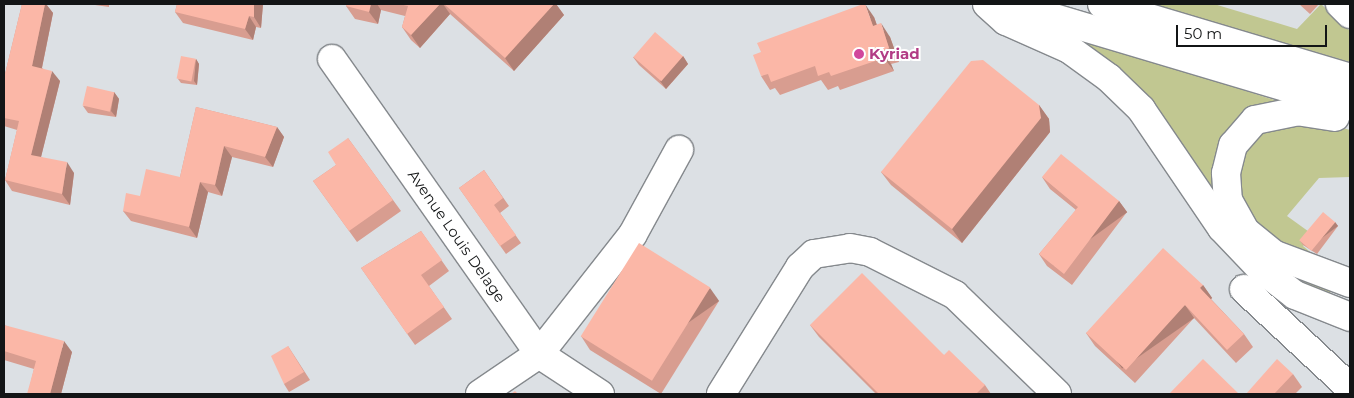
<!DOCTYPE html>
<html>
<head>
<meta charset="utf-8">
<style>
	body { margin:0 }
	#map { position:relative; width:1354px; height:398px; overflow:hidden; background:#dce0e4; font-family:Montserrat,sans-serif }
	div>[style] { position:absolute }
	.green>* { inset:0; background:#c1c791 }
	.roads { filter:drop-shadow(1px 0 #85898d) drop-shadow(-1px 0 #85898d) drop-shadow(0 1px #85898d) drop-shadow(0 -1px #85898d) }
	.minor>* { height:28px; margin:-14px; padding:0 14px; transform-origin:14px; border-radius:14px; background:#fff }
	.major>* { height:28px; margin:-14px; padding:0 14px; transform-origin:14px; border-radius:14px; background:#fff }
	.wall>* { inset:0; background:#d89d90 }
	.shaded-wall>* { inset:0; background:#b08075; transform-origin:0 0 }
	.building>* { inset:0; background:#fbb7a7; transform-origin:0 0 }
	.dots>* { width:14px; height:14px; translate:-50% -50%; box-sizing:border-box; border:2px solid #fff; border-radius:50% }
	span { translate:-50% -50%; white-space:nowrap; text-align:center; line-height:1.15; -webkit-text-stroke:4px #fff; paint-order:stroke }
	.hotel-label { font-size:15px; color:#b23c85; font-weight:700 }
	.left { translate:0 -50%; text-align:left }
	.street-label { font-size:15px; color:#131516 }
	.frame { position:absolute; inset:0; border:5px solid #131516; pointer-events:none }
	.scale { position:absolute; left:1176px; top:25px; width:151px; height:22px; box-sizing:border-box; border:2px solid #131516; border-top:0; padding-left:6px; font-size:15px; line-height:18px; white-space:nowrap; color:#131516; -webkit-text-stroke:4px #fff; paint-order:stroke }
</style>
</head>
<body>
<div id="map">
	<div class="green">
		<div style="clip-path:polygon(1149px 4px,1214px 4px,1297px 29px,1321px 4px,1350px 31px,1350px 62px)"></div>
		<div style="clip-path:polygon(1085px 40px,1281px 102px,1218px 190px,1331px 286px,1330px 297px,1305px 293px,1080px 44px)"></div>
		<div style="clip-path:polygon(1319px 121px,1350px 130px,1350px 177px,1319px 178px,1287px 216px,1312px 234px,1303px 246px,1315px 256px,1337px 262px,1332px 273px,1291px 257px,1243px 213px,1236px 170px,1239px 154px,1256px 133px)"></div>
	</div>
	<div class="roads">
		<div class="minor">
			<div style="left:1340px;top:4px;width:14px;rotate:45deg"></div>
			<div style="left:332px;top:59px;width:360px;rotate:54.9deg"></div>
			<div style="left:539px;top:354px;width:73px;rotate:33.3deg"></div>
			<div style="left:1244px;top:289px;width:145px;rotate:43deg"></div>
			<div style="left:480px;top:394px;width:71px;rotate:-34.1deg"></div>
			<div style="left:539px;top:354px;width:152px;rotate:-51.9deg"></div>
			<div style="left:633px;top:234px;width:96px;rotate:-61.3deg"></div>
			<div style="left:721px;top:394px;width:150px;rotate:-58.1deg"></div>
			<div style="left:800px;top:267px;width:19px;rotate:-43deg"></div>
			<div style="left:814px;top:254px;width:36px;rotate:-9deg"></div>
			<div style="left:850px;top:248px;width:20px;rotate:11deg"></div>
			<div style="left:870px;top:252px;width:95px;rotate:26.8deg"></div>
			<div style="left:955px;top:295px;width:142px;rotate:44.1deg"></div>
		</div>
		<div class="major">
			<div style="left:987px;top:4px;width:25px;rotate:42deg"></div>
			<div style="left:1006px;top:21px;width:69px;rotate:24deg"></div>
			<div style="left:1069px;top:49px;width:49px;rotate:35.9deg"></div>
			<div style="left:1109px;top:78px;width:45px;rotate:44.1deg"></div>
			<div style="left:1141px;top:109px;width:144px;rotate:55.8deg"></div>
			<div style="left:1222px;top:228px;width:57px;rotate:46.4deg"></div>
			<div style="left:1261px;top:269px;width:43px;rotate:37.4deg"></div>
			<div style="left:1295px;top:295px;width:59px;rotate:21.8deg"></div>
			<div style="left:1007px;top:4px;width:358px;rotate:16.6deg"></div>
			<div style="left:1102px;top:4px;width:259px;rotate:16.6deg"></div>
			<div style="left:1335px;top:117px;width:36px;rotate:-171deg"></div>
			<div style="left:1299px;top:111px;width:45px;rotate:168.4deg"></div>
			<div style="left:1255px;top:120px;width:33px;rotate:131deg"></div>
			<div style="left:1233px;top:145px;width:29px;rotate:104deg"></div>
			<div style="left:1226px;top:173px;width:27px;rotate:86deg"></div>
			<div style="left:1228px;top:200px;width:35px;rotate:61deg"></div>
			<div style="left:1245px;top:231px;width:36px;rotate:39deg"></div>
			<div style="left:1273px;top:254px;width:82px;rotate:20.6deg"></div>
		</div>
	</div>
	<div class="wall">
		<div style="clip-path:polygon(22px 4px,46px 4px,53px 13px,42px 68px,60px 81px,41px 157px,74px 173px,70px 205px,12px 191px,5px 180px,17px 130px,4px 126px,4px 78px)"></div>
		<div style="clip-path:polygon(88px 4px,109px 4px,109px 7px)"></div>
		<div style="clip-path:polygon(177px 4px,263px 4px,261px 28px,256px 27px,253px 40px,183px 23px,175px 12px)"></div>
		<div style="clip-path:polygon(347px 4px,556px 4px,564px 15px,514px 71px,450px 14px,420px 48px,411px 40px,402px 27px,405px 16px,381px 10px,378px 24px,355px 19px,346px 6px)"></div>
		<div style="clip-path:polygon(1299px 4px,1319px 4px,1310px 14px)"></div>
		<div style="clip-path:polygon(874px 17px,877px 25px,890px 37px,899px 62px,891px 64px,894px 71px,840px 90px,838px 86px,828px 90px,821px 80px,780px 95px,775px 88px,770px 90px,761px 76px)"></div>
		<div style="clip-path:polygon(683px 56px,688px 64px,666px 89px,639px 65px,633px 57px)"></div>
		<div style="clip-path:polygon(196px 59px,199px 64px,197px 85px,181px 83px,178px 79px)"></div>
		<div style="clip-path:polygon(114px 92px,119px 99px,116px 117px,88px 113px,83px 106px)"></div>
		<div style="clip-path:polygon(1039px 105px,1049px 119px,1050px 132px,962px 243px,891px 185px,881px 172px)"></div>
		<div style="clip-path:polygon(196px 107px,277px 127px,284px 137px,273px 167px,232px 157px,222px 196px,208px 192px,197px 238px,131px 221px,123px 211px,140px 196px,180px 177px)"></div>
		<div style="clip-path:polygon(348px 138px,401px 211px,357px 242px,313px 181px,336px 165px)"></div>
		<div style="clip-path:polygon(484px 170px,509px 206px,500px 213px,521px 243px,506px 254px,459px 188px)"></div>
		<div style="clip-path:polygon(1042px 177px,1119px 201px,1127px 212px,1072px 285px,1047px 266px,1039px 254px,1076px 210px,1050px 189px)"></div>
		<div style="clip-path:polygon(1335px 222px,1338px 226px,1317px 254px,1303px 245px,1300px 241px)"></div>
		<div style="clip-path:polygon(421px 231px,449px 271px,429px 286px,452px 319px,415px 345px,361px 268px)"></div>
		<div style="clip-path:polygon(1203px 285px,1212px 298px,1211px 299px,1244px 334px,1253px 347px,1236px 363px,1194px 318px,1135px 383px,1095px 346px,1086px 333px)"></div>
		<div style="clip-path:polygon(719px 301px,661px 394px,590px 350px,581px 336px)"></div>
		<div style="clip-path:polygon(4px 325px,72px 352px,61px 394px,28px 394px,34px 369px,4px 360px)"></div>
		<div style="clip-path:polygon(810px 325px,944px 355px,985px 385px,991px 394px,876px 394px,819px 337px)"></div>
		<div style="clip-path:polygon(288px 346px,310px 380px,289px 392px,284px 384px)"></div>
		<div style="clip-path:polygon(1293px 374px,1302px 387px,1295px 394px,1246px 394px)"></div>
	</div>
	<div class="shaded-wall">
		<div style="clip-path:polygon(45px 4px,46px 4px,53px 13px,40px 77px,32px 66px)"></div>
		<div style="clip-path:polygon(254px 4px,263px 4px,261px 28px,254px 17px)"></div>
		<div style="clip-path:polygon(371px 4px,377px 4px,381px 10px,378px 24px,369px 12px)"></div>
		<div style="clip-path:polygon(440px 4px,443px 4px,450px 14px,420px 48px,411px 35px)"></div>
		<div style="clip-path:polygon(554px 4px,556px 4px,564px 15px,514px 71px,505px 58px)"></div>
		<div style="clip-path:polygon(865px 4px,874px 17px,882px 40px,873px 26px)"></div>
		<div style="clip-path:polygon(249px 16px,256px 27px,253px 40px,245px 29px)"></div>
		<div style="clip-path:polygon(881px 23px,890px 37px,899px 62px,889px 48px)"></div>
		<div style="clip-path:polygon(882px 51px,891px 64px,894px 71px,884px 58px)"></div>
		<div style="clip-path:polygon(683px 56px,688px 64px,666px 89px,660px 81px)"></div>
		<div style="clip-path:polygon(196px 59px,199px 64px,197px 85px,194px 81px)"></div>
		<div style="clip-path:polygon(52px 71px,60px 81px,39px 165px,31px 155px)"></div>
		<div style="clip-path:polygon(114px 92px,119px 99px,116px 117px,111px 111px)"></div>
		<div style="clip-path:polygon(1039px 105px,1049px 119px,1050px 132px,962px 243px,952px 229px)"></div>
		<div style="clip-path:polygon(277px 127px,284px 137px,273px 167px,265px 157px)"></div>
		<div style="clip-path:polygon(224px 146px,232px 157px,222px 196px,215px 185px)"></div>
		<div style="clip-path:polygon(67px 162px,74px 173px,70px 205px,62px 194px)"></div>
		<div style="clip-path:polygon(200px 182px,208px 192px,197px 238px,189px 227px)"></div>
		<div style="left:1119px;top:201px;width:14px;height:91px;rotate:54deg"></div>
		<div style="left:1335px;top:222px;width:5px;height:35px;rotate:53deg"></div>
		<div style="left:1203px;top:285px;width:16px;height:4px;rotate:55deg"></div>
		<div style="left:710px;top:288px;width:16px;height:110px;rotate:55deg"></div>
		<div style="left:1185px;top:305px;width:16px;height:88px;rotate:55deg"></div>
		<div style="clip-path:polygon(64px 341px,72px 352px,61px 394px,50px 394px)"></div>
	</div>
	<div class="building">
		<div style="clip-path:polygon(22px 4px,45px 4px,32px 66px,52px 71px,31px 155px,67px 162px,62px 194px,5px 180px,19px 121px,4px 118px,4px 78px)"></div>
		<div style="clip-path:polygon(177px 4px,254px 4px,254px 17px,249px 16px,245px 29px,175px 12px)"></div>
		<div style="clip-path:polygon(347px 4px,371px 4px,369px 12px,346px 6px)"></div>
		<div style="clip-path:polygon(399px 4px,440px 4px,411px 35px,402px 27px,408px 6px)"></div>
		<div style="clip-path:polygon(444px 4px,554px 4px,505px 58px)"></div>
		<div style="clip-path:polygon(863px 4px,865px 4px,873px 26px,881px 23px,889px 48px,882px 51px,884px 58px,831px 76px,829px 72px,818px 76px,815px 66px,771px 82px,768px 74px,761px 76px,753px 55px,761px 52px,757px 43px)"></div>
		<div style="left:655px;top:32px;width:37px;height:33px;rotate:41deg"></div>
		<div style="left:181px;top:56px;width:15px;height:23px;rotate:11deg"></div>
		<div style="clip-path:polygon(983px 60px,1039px 105px,1041px 118px,952px 229px,881px 172px,971px 61px)"></div>
		<div style="left:87px;top:86px;width:28px;height:20px;rotate:13deg"></div>
		<div style="clip-path:polygon(196px 107px,277px 127px,265px 157px,224px 146px,215px 185px,200px 182px,189px 227px,123px 211px,126px 193px,140px 196px,146px 169px,180px 177px)"></div>
		<div style="clip-path:polygon(348px 138px,393px 200px,349px 231px,313px 181px,336px 165px,328px 152px)"></div>
		<div style="clip-path:polygon(1061px 154px,1119px 201px,1064px 274px,1039px 254px,1078px 207px,1042px 177px)"></div>
		<div style="clip-path:polygon(484px 170px,503px 198px,494px 205px,516px 235px,500px 246px,459px 188px)"></div>
		<div style="left:1323px;top:212px;width:16px;height:37px;rotate:40deg"></div>
		<div style="clip-path:polygon(421px 231px,442px 260px,421px 275px,444px 307px,407px 334px,361px 268px)"></div>
		<div style="left:639px;top:243px;width:84px;height:110px;rotate:32deg"></div>
		<div style="clip-path:polygon(1163px 248px,1203px 285px,1200px 288px,1244px 334px,1227px 350px,1185px 305px,1126px 370px,1086px 333px)"></div>
		<div style="clip-path:polygon(862px 273px,944px 355px,949px 350px,985px 385px,976px 394px,879px 394px,810px 325px)"></div>
		<div style="clip-path:polygon(4px 325px,64px 341px,50px 394px,27px 394px,36px 361px,4px 351px)"></div>
		<div style="clip-path:polygon(288px 346px,304px 372px,284px 384px,271px 356px)"></div>
		<div style="clip-path:polygon(1203px 359px,1239px 394px,1169px 394px)"></div>
		<div style="clip-path:polygon(1277px 359px,1293px 374px,1274px 394px,1246px 394px)"></div>
		<div style="clip-path:polygon(515px 391px,518px 394px,511px 394px)"></div>
	</div>
	<div class="dots">
		<div style="left:859px;top:54px;background:#d1479c"></div>
	</div>
	<div class="hotel-label">
		<span class="left" style="left:869px;top:54px">Kyriad</span>
	</div>
	<div class="street-label">
		<span style="left:457px;top:236px;rotate:55deg">Avenue Louis Delage</span>
	</div>
	<div class="frame"></div>
	<div class="scale">50 m</div>
</div>
</body>
</html>
